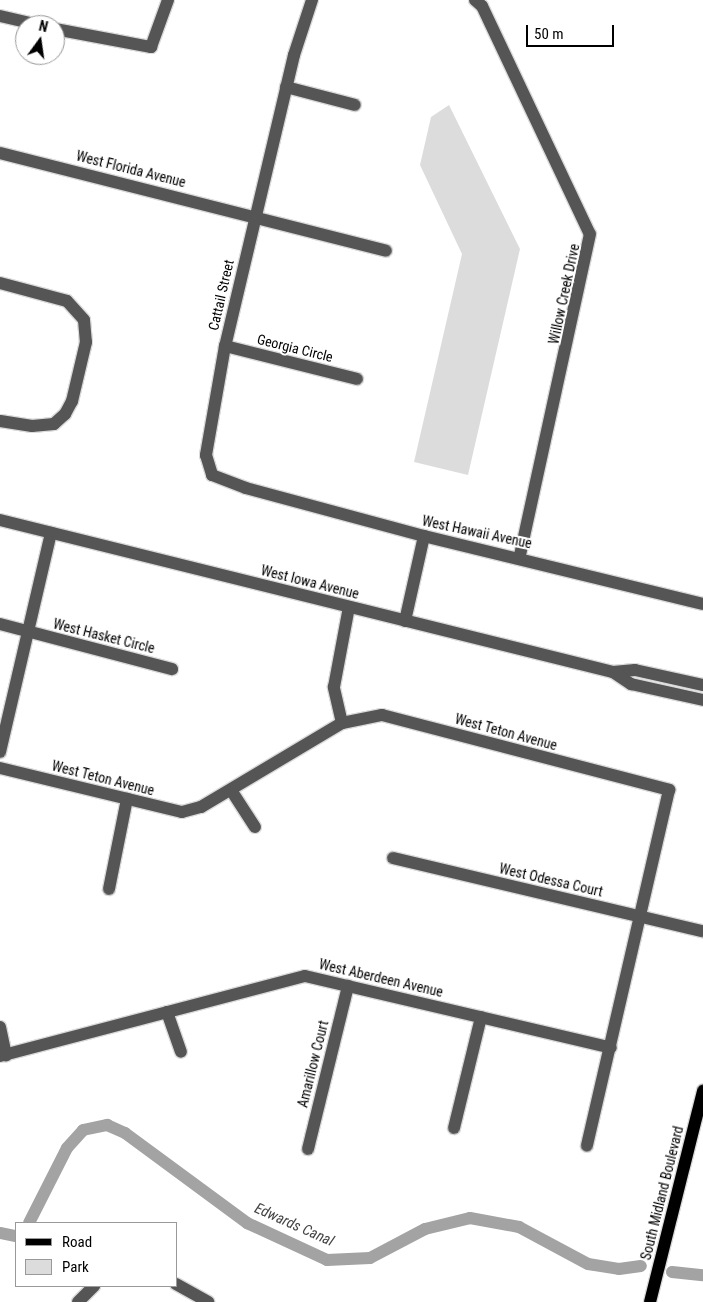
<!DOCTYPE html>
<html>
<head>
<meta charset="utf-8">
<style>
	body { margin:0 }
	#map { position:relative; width:703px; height:1302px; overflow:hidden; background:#fff; font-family:"Roboto Condensed",sans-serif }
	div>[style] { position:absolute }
	.green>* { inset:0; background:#dcdcdc }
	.canal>* { height:12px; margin:-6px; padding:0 6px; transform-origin:6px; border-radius:6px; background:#a3a3a3 }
	.roads { filter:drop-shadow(1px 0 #dbdbdb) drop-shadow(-1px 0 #dbdbdb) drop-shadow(0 1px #dbdbdb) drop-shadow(0 -1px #dbdbdb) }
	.minor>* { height:12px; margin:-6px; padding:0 6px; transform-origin:6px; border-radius:6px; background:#555 }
	.major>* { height:12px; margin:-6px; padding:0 6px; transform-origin:6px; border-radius:6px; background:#000 }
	span { translate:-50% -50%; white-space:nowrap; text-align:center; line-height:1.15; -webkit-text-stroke:4px #fff; paint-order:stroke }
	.street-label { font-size:14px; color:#000 }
	.water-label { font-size:15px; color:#444; font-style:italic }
	.legend { position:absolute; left:15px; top:1222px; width:162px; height:65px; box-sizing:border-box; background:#fff; border:1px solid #999; margin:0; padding:6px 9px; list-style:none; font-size:15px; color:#000 }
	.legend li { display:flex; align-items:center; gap:10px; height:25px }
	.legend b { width:25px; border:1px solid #999 }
	.north { position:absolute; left:15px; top:15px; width:50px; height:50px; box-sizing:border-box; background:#fff; border:1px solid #999; border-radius:50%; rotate:14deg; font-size:14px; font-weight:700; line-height:20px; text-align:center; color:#000 }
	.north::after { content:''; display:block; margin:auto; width:18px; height:22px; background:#000; clip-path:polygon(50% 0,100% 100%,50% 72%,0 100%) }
	.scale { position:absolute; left:526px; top:25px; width:88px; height:22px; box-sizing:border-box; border:2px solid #000; border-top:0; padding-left:6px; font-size:15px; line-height:18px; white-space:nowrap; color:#000; -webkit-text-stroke:4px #fff; paint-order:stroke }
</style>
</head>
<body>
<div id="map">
	<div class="green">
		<div style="clip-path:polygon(449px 105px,520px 249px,468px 475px,414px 462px,462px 254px,420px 165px,431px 117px)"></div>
	</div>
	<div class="canal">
		<div style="left:29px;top:1223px;width:84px;rotate:-63.1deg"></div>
		<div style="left:67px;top:1148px;width:24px;rotate:-48deg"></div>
		<div style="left:83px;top:1130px;width:25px;rotate:-12deg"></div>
		<div style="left:107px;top:1125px;width:20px;rotate:24deg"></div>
		<div style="left:125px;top:1133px;width:152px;rotate:36.4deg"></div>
		<div style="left:247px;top:1223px;width:88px;rotate:24.8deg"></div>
		<div style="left:327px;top:1260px;width:43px;rotate:-2.7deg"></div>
		<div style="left:370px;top:1258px;width:62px;rotate:-27.8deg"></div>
		<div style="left:425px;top:1229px;width:46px;rotate:-13.7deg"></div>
		<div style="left:470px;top:1218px;width:50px;rotate:10.4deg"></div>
		<div style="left:519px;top:1227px;width:78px;rotate:28.2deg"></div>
		<div style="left:588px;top:1264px;width:31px;rotate:9deg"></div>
		<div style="left:619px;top:1269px;width:22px;rotate:-8deg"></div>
		<div style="left:0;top:1233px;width:16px;rotate:11deg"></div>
		<div style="left:672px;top:1272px;width:31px;rotate:6deg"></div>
	</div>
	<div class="roads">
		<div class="minor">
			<div style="left:312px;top:0;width:58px;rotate:108.1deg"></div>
			<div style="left:294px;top:55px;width:299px;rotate:103.3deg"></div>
			<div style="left:225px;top:346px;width:111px;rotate:99.9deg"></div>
			<div style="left:206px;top:455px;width:21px;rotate:73deg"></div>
			<div style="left:212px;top:475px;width:36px;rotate:21deg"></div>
			<div style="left:246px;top:488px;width:184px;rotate:15.1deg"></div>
			<div style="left:424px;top:536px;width:287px;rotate:13.7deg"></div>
			<div style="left:475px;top:0;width:9px;rotate:41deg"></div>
			<div style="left:482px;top:6px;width:252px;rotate:64.7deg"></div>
			<div style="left:590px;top:234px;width:330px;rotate:102.3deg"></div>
			<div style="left:0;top:16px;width:40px;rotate:13deg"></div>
			<div style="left:55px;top:29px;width:98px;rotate:10.6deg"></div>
			<div style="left:151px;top:47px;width:50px;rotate:-70.1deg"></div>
			<div style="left:286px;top:87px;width:71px;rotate:14.6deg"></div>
			<div style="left:0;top:153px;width:398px;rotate:14.2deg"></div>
			<div style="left:0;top:283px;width:69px;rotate:15deg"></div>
			<div style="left:67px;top:301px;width:25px;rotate:48deg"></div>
			<div style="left:84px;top:320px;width:22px;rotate:85deg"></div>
			<div style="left:86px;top:342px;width:61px;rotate:103.3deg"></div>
			<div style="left:72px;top:401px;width:15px;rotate:118deg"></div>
			<div style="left:65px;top:414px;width:15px;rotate:138deg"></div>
			<div style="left:54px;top:424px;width:22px;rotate:175deg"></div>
			<div style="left:32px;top:426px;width:32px;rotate:-171deg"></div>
			<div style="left:225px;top:346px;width:136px;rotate:14deg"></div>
			<div style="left:0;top:520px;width:632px;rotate:13.93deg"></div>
			<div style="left:613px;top:672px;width:22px;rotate:-5deg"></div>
			<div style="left:635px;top:670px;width:70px;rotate:12.4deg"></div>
			<div style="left:405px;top:621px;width:87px;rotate:-77.4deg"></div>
			<div style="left:0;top:624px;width:178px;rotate:14.7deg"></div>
			<div style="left:613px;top:672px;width:22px;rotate:34deg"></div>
			<div style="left:631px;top:684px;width:74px;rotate:12.5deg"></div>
			<div style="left:342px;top:723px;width:37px;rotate:-103deg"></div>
			<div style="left:334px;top:687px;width:81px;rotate:-79.4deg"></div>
			<div style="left:0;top:752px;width:225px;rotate:-76.9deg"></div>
			<div style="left:0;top:768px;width:187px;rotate:13.6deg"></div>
			<div style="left:182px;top:812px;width:20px;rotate:-15deg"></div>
			<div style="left:201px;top:807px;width:164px;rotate:-30.8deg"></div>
			<div style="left:342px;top:723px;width:41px;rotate:-11.3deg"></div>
			<div style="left:382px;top:715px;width:297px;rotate:14.6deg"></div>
			<div style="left:669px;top:790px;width:365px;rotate:103deg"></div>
			<div style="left:231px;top:790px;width:44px;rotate:57deg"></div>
			<div style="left:393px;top:858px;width:318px;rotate:13.3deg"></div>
			<div style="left:109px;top:889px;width:92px;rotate:-78.7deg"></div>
			<div style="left:167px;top:1012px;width:42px;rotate:70.7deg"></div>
			<div style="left:0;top:1027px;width:29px;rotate:78deg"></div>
			<div style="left:0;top:1056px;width:315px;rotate:-14.7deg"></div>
			<div style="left:305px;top:976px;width:314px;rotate:13.2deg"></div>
			<div style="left:454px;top:1128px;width:114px;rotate:-76.3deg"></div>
			<div style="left:308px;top:1149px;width:168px;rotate:-76.2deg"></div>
			<div style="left:176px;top:1284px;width:37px;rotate:29deg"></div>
			<div style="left:78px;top:1302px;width:23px;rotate:-45deg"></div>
		</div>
		<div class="major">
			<div style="left:650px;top:1302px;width:218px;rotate:-75.9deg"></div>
		</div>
	</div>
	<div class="street-label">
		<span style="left:131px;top:169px;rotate:14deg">West Florida Avenue</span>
		<span style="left:564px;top:294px;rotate:-78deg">Willow Creek Drive</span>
		<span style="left:221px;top:295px;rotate:-77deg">Cattail Street</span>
		<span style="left:295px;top:348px;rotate:14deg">Georgia Circle</span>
		<span style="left:477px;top:532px;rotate:12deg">West Hawaii Avenue</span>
		<span style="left:310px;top:582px;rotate:14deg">West Iowa Avenue</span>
		<span style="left:104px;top:636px;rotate:14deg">West Hasket Circle</span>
		<span style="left:506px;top:732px;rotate:15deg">West Teton Avenue</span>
		<span style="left:103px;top:778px;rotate:14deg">West Teton Avenue</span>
		<span style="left:551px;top:880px;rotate:13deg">West Odessa Court</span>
		<span style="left:381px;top:978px;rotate:13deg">West Aberdeen Avenue</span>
		<span style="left:313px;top:1064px;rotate:-76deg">Amarillow Court</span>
		<span style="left:662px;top:1193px;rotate:-76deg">South Midland Boulevard</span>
	</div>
	<div class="water-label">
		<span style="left:294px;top:1225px;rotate:24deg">Edwards Canal</span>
	</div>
	<ul class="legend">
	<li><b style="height:6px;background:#000"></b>Road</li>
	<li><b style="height:14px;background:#dcdcdc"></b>Park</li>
	</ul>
	<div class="north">N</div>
	<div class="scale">50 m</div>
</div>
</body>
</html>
